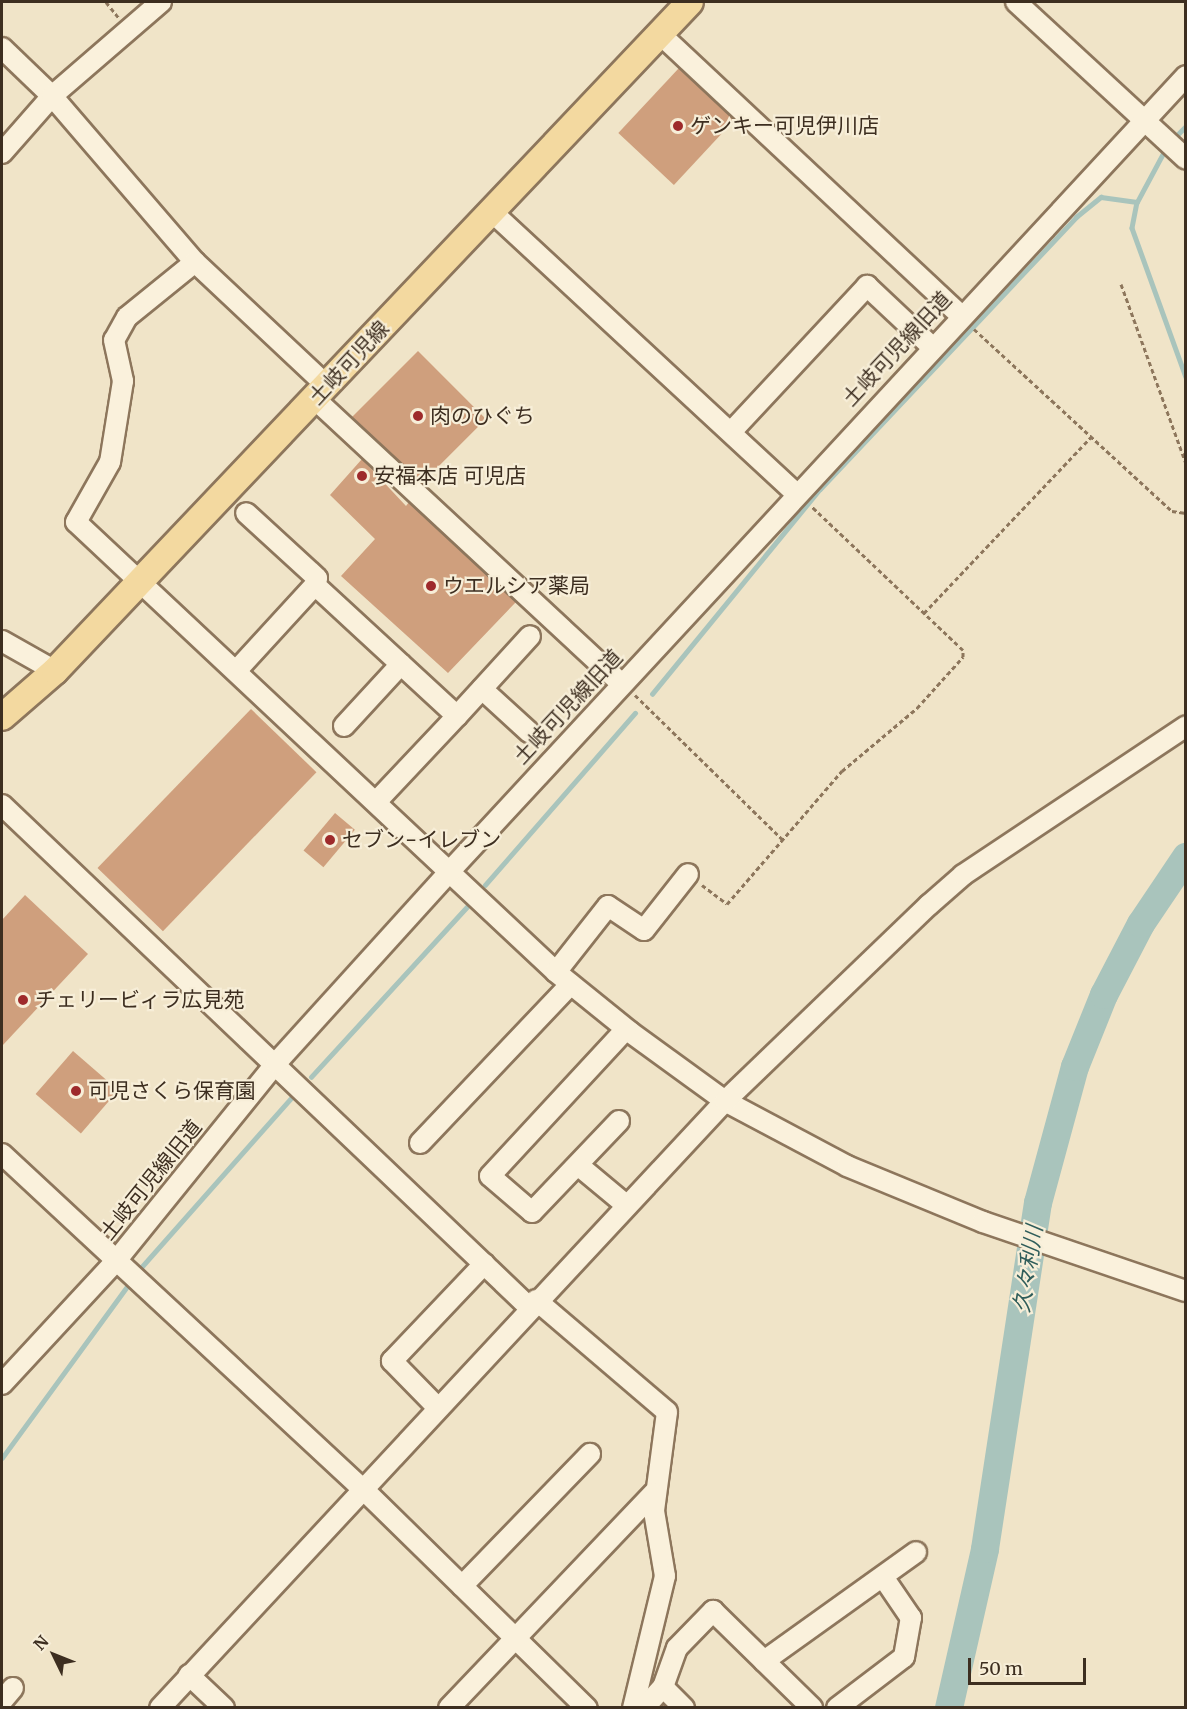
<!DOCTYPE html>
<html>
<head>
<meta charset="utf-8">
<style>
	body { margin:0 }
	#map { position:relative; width:1187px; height:1709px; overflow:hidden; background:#f0e4c8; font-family:Merriweather,"Noto Sans JP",serif }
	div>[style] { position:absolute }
	.stream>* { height:4.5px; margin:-2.25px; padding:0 2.25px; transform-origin:2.25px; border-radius:2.25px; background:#a9c4bc }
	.river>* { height:28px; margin:-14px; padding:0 14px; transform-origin:14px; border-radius:14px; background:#a9c4bc }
	.building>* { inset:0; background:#cf9f7d; transform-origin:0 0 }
	.path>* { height:3px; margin-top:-1.5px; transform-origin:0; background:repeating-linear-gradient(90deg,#8d765c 0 4.5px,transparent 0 7.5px) }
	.roads { filter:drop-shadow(2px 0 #8d765c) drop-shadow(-2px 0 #8d765c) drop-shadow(0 2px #8d765c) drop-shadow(0 -2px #8d765c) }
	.minor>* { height:20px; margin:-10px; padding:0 10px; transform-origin:10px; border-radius:10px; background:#faf1dc }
	.major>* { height:26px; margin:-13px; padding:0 13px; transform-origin:13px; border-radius:13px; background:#f3d9a0 }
	.dots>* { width:16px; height:16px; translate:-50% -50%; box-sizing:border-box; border:3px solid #f7eed8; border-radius:50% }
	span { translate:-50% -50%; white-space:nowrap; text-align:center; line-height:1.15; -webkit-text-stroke:4.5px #f7eed8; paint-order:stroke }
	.poi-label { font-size:21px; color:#3d2e20 }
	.left { translate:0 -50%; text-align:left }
	.street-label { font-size:21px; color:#3d2e20 }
	.water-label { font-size:22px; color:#2f5d5a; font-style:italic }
	.frame { position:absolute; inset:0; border:3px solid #3d2e20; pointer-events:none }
	.north { position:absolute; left:24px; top:1625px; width:60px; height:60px; -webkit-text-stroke:4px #f7eed8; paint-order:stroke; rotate:313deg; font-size:16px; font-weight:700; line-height:24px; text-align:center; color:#3d2e20 }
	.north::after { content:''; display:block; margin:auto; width:21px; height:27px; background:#3d2e20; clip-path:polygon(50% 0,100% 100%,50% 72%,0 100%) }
	.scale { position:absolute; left:968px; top:1658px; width:118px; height:27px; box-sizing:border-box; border:3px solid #3d2e20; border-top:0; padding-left:8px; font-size:18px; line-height:21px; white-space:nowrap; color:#3d2e20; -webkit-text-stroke:4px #f7eed8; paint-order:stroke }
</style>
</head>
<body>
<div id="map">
	<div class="stream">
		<div style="left:1173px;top:139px;width:18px;rotate:-45deg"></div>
		<div style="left:1137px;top:202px;width:26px;rotate:101deg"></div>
		<div style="left:1132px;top:228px;width:158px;rotate:70.1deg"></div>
		<div style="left:652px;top:694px;width:265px;rotate:-50.7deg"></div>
		<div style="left:820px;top:489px;width:374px;rotate:-46.7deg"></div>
		<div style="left:1076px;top:217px;width:32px;rotate:-39deg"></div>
		<div style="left:1101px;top:197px;width:36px;rotate:8deg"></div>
		<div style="left:1137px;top:202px;width:61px;rotate:-61.8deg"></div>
		<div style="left:485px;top:885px;width:228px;rotate:-48.9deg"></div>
		<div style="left:311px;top:1077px;width:231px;rotate:-47.5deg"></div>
		<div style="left:138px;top:1271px;width:234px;rotate:-48.5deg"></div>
		<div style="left:2px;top:1458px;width:219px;rotate:-53.9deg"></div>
	</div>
	<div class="river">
		<div style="left:949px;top:1708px;width:163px;rotate:-77.2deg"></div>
		<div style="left:985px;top:1549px;width:350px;rotate:-81.3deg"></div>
		<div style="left:1038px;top:1203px;width:141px;rotate:-74.8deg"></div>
		<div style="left:1075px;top:1067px;width:78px;rotate:-68.1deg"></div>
		<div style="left:1104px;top:995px;width:80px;rotate:-62.5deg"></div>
		<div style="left:1141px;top:924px;width:81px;rotate:-56.1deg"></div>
	</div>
	<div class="building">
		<div style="left:679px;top:68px;width:76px;height:89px;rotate:43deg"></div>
		<div style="left:418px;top:351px;width:96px;height:93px;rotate:45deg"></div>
		<div style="clip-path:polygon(362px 459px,406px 506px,409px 502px,516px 602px,448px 673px,341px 576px,375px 539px,330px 495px)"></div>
		<div style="left:251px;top:709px;width:91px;height:221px;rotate:44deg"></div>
		<div style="left:335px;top:813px;width:26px;height:49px;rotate:40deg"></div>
		<div style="clip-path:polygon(25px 895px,88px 954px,2px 1046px,2px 920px)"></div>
		<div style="left:73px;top:1051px;width:60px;height:57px;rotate:41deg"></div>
	</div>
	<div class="path">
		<div style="left:106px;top:2px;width:21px;rotate:51deg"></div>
		<div style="left:1121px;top:284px;width:191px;rotate:70.1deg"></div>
		<div style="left:974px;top:329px;width:269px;rotate:42.6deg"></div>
		<div style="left:1172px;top:511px;width:14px;rotate:8deg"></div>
		<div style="left:924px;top:613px;width:243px;rotate:-46.5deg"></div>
		<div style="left:635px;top:695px;width:209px;rotate:44.4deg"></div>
		<div style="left:702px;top:885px;width:31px;rotate:37deg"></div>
		<div style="left:727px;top:904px;width:176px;rotate:-49.2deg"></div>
		<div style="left:842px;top:771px;width:98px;rotate:-40deg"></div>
		<div style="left:917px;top:708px;width:69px;rotate:-48deg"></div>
		<div style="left:963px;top:657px;width:7px;rotate:-90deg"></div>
		<div style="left:963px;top:650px;width:209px;rotate:-136.5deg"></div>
	</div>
	<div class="roads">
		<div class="minor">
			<div style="left:1016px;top:2px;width:231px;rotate:42.7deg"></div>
			<div style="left:660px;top:34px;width:412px;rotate:43.1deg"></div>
			<div style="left:2px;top:48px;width:69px;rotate:43.8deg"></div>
			<div style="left:52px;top:96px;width:219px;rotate:49.3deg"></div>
			<div style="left:195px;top:262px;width:181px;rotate:43.2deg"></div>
			<div style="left:2px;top:153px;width:76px;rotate:-48.7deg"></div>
			<div style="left:52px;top:96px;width:144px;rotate:-40.8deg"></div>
			<div style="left:491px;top:211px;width:415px;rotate:42.8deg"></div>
			<div style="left:195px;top:262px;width:87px;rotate:141deg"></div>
			<div style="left:127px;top:317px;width:26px;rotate:119deg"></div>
			<div style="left:114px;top:340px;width:42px;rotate:77.6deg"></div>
			<div style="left:123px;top:381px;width:82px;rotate:99.1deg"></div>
			<div style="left:110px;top:462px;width:69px;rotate:119.5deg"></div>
			<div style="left:76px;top:522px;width:658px;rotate:43.15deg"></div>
			<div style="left:556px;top:972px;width:95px;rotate:39deg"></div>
			<div style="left:630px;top:1032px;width:117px;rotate:36deg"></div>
			<div style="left:725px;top:1101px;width:138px;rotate:28deg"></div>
			<div style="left:847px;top:1166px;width:147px;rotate:22.4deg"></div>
			<div style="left:983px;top:1222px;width:214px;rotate:18.8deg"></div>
			<div style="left:315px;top:399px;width:419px;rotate:42.9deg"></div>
			<div style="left:731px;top:432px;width:200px;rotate:-47deg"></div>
			<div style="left:867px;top:286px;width:89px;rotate:43.2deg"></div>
			<div style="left:315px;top:585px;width:193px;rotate:42.7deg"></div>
			<div style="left:457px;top:716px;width:118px;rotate:133.3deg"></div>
			<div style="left:2px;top:641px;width:61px;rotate:29.5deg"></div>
			<div style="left:237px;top:670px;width:115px;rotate:-47.5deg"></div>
			<div style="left:315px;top:585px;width:7px;rotate:-74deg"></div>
			<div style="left:317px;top:578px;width:96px;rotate:-137.5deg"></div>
			<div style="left:482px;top:689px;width:64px;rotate:42.5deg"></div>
			<div style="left:457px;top:716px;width:108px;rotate:-47.6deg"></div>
			<div style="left:344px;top:726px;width:84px;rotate:-47.4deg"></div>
			<div style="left:2px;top:805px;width:728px;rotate:43.61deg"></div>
			<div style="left:556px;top:972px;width:84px;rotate:-51.8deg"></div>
			<div style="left:608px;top:906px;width:43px;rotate:33.7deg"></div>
			<div style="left:644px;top:930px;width:71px;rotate:-51.8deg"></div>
			<div style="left:619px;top:1121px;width:126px;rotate:133.7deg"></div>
			<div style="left:532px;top:1212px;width:55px;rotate:-139.4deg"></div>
			<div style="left:490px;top:1176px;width:200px;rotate:-47.2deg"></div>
			<div style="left:420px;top:1143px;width:219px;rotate:-46.5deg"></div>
			<div style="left:2px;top:1154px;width:494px;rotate:42.9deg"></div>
			<div style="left:364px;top:1490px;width:312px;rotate:44.4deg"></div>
			<div style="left:578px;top:1165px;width:62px;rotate:39.8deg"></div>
			<div style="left:536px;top:1300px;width:172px;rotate:40.5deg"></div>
			<div style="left:667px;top:1412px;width:100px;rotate:97.5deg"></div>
			<div style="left:654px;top:1511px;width:66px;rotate:80.4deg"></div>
			<div style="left:665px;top:1576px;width:136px;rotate:103.6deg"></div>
			<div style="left:2px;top:1384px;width:166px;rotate:-47.2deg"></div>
			<div style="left:115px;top:1262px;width:256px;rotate:-51deg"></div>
			<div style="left:276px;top:1063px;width:258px;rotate:-47.8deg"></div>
			<div style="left:449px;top:872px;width:1085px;rotate:-47.2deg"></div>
			<div style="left:438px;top:1408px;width:66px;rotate:-134.4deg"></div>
			<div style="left:392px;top:1361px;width:134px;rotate:-46.5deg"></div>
			<div style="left:462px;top:1586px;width:184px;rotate:-45.9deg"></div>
			<div style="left:764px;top:1661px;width:187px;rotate:-35.6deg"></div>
			<div style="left:189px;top:1675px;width:48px;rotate:43.3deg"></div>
			<div style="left:663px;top:1687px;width:30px;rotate:45deg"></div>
			<div style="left:2px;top:1701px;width:17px;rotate:-50deg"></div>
			<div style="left:160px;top:1708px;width:829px;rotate:-47.05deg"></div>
			<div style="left:725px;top:1101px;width:283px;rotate:-43.9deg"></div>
			<div style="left:929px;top:905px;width:45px;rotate:-41.4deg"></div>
			<div style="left:963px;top:875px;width:268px;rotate:-33.7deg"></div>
			<div style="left:449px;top:1708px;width:297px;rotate:-46.4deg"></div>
			<div style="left:644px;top:1708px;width:28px;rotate:-48deg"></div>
			<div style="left:663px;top:1687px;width:41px;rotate:-70.3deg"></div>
			<div style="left:677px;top:1648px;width:52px;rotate:-45.8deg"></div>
			<div style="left:713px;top:1611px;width:139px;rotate:44.4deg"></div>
			<div style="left:837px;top:1708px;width:84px;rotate:-37.3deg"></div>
			<div style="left:904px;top:1657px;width:40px;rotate:-80deg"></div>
			<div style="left:911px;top:1618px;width:50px;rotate:-124.3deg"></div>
		</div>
		<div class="major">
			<div style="left:2px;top:717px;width:70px;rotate:-41deg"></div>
			<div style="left:55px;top:671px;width:922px;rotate:-46.49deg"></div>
		</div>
	</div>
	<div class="dots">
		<div style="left:678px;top:126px;background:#9e2a2b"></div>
		<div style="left:418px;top:416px;background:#9e2a2b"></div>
		<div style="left:362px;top:476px;background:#9e2a2b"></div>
		<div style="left:431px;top:586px;background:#9e2a2b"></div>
		<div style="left:330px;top:840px;background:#9e2a2b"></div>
		<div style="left:23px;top:1000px;background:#9e2a2b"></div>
		<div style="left:76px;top:1091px;background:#9e2a2b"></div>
	</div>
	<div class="poi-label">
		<span class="left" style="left:690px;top:126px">ゲンキー可児伊川店</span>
		<span class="left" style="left:430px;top:416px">肉のひぐち</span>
		<span class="left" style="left:374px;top:476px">安福本店 可児店</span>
		<span class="left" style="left:443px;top:586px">ウエルシア薬局</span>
		<span class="left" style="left:342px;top:840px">セブン-イレブン</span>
		<span class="left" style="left:35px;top:1000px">チェリービィラ広見苑</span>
		<span class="left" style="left:88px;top:1091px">可児さくら保育園</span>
	</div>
	<div class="street-label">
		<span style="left:897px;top:349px;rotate:-47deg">土岐可児線旧道</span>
		<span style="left:349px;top:363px;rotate:-47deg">土岐可児線</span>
		<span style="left:568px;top:707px;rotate:-47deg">土岐可児線旧道</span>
		<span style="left:151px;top:1180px;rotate:-51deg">土岐可児線旧道</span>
	</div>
	<div class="water-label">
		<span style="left:1028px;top:1269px;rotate:-81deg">久々利川</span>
	</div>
	<div class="frame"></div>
	<div class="north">N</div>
	<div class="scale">50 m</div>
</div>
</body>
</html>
